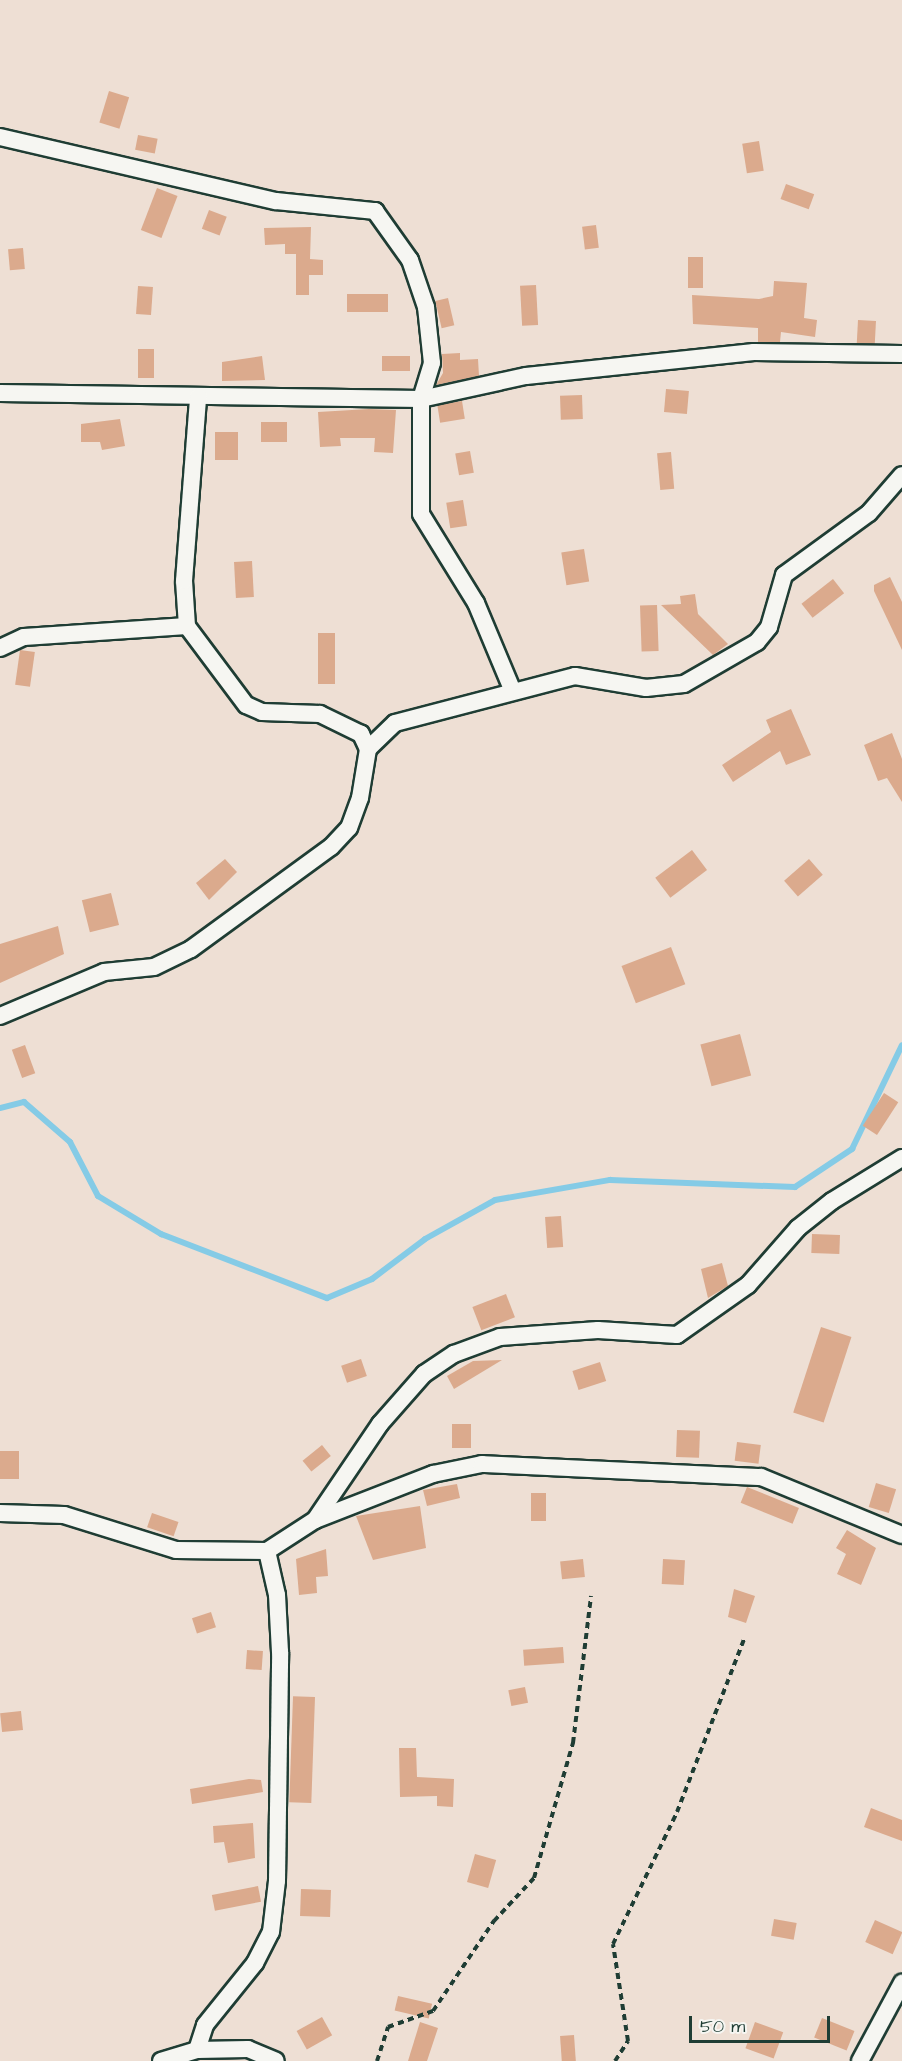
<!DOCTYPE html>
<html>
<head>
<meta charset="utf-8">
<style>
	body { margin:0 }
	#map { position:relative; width:902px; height:2061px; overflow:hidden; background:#eedfd4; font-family:"Architects Daughter",sans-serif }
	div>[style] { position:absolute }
	.stream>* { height:6px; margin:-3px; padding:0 3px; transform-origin:3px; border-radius:3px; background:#85cbe6 }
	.building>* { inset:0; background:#dbaa8d; transform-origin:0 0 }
	.path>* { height:4px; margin-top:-2px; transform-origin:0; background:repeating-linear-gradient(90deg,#1f3d34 0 6px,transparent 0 10.5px) }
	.roads { filter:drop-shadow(2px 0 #1f3d34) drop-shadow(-2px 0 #1f3d34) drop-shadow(0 2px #1f3d34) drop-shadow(0 -2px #1f3d34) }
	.street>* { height:16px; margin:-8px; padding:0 8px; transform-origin:8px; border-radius:8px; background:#f6f6f2 }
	span { translate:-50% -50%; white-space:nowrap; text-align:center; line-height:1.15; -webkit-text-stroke:4.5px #f6f6f2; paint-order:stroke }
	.scale { position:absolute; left:689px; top:2016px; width:141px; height:27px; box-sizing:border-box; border:3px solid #1f3d34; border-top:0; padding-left:8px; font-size:18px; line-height:21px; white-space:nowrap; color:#1f3d34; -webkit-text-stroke:4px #f6f6f2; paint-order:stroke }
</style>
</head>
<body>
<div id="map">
	<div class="stream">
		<div style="left:0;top:1108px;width:25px;rotate:-14deg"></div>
		<div style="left:24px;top:1102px;width:61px;rotate:41deg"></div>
		<div style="left:70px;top:1142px;width:61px;rotate:62.6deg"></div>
		<div style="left:98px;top:1196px;width:74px;rotate:31.1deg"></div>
		<div style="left:161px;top:1234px;width:178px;rotate:21.1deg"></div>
		<div style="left:327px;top:1298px;width:49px;rotate:-22.9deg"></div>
		<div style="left:372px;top:1279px;width:66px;rotate:-37deg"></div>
		<div style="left:425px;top:1239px;width:80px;rotate:-29.1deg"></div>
		<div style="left:495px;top:1200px;width:117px;rotate:-9.9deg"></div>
		<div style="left:610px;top:1180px;width:185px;rotate:2.2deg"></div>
		<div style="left:795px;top:1187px;width:69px;rotate:-33.7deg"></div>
		<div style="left:852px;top:1149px;width:115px;rotate:-64.3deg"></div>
	</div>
	<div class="building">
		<div style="left:109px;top:91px;width:21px;height:33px;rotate:17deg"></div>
		<div style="left:138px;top:135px;width:20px;height:15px;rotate:11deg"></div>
		<div style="left:759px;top:141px;width:30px;height:17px;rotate:81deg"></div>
		<div style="left:786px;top:184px;width:30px;height:16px;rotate:20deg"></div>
		<div style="left:157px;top:188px;width:22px;height:45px;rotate:21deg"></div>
		<div style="left:209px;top:210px;width:19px;height:20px;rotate:21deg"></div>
		<div style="left:596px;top:225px;width:23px;height:14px;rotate:83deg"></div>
		<div style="clip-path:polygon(311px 227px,310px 259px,323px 260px,323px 275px,309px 275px,309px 295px,296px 295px,296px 254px,285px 254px,285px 244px,265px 245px,264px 228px)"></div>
		<div style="left:23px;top:248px;width:21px;height:15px;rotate:85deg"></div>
		<div style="left:688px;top:257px;width:15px;height:31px"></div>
		<div style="clip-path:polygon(774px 281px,807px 283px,804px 318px,817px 320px,815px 337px,781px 332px,780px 342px,758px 342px,758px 328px,693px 324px,692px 295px,759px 299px,773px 296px)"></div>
		<div style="left:536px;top:285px;width:40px;height:16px;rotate:87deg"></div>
		<div style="left:138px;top:286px;width:15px;height:28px;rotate:4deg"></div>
		<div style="left:347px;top:294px;width:41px;height:18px"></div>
		<div style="left:448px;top:298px;width:28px;height:13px;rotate:77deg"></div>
		<div style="left:858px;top:320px;width:18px;height:23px;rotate:3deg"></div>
		<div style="left:138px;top:349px;width:16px;height:29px"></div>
		<div style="clip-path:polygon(460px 353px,460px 360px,478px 359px,479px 376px,436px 385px,443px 373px,442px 354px)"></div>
		<div style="clip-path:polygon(262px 356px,265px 380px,222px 381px,222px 362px)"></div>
		<div style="left:410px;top:356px;width:15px;height:28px;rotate:90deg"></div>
		<div style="left:666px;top:389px;width:23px;height:23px;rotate:5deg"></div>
		<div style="left:582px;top:395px;width:24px;height:22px;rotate:88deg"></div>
		<div style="left:462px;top:401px;width:18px;height:25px;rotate:81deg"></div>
		<div style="clip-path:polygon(369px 409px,396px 410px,393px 453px,374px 452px,375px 438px,340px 438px,341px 446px,320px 447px,318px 412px)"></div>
		<div style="clip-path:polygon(120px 419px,125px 446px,102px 450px,100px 442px,81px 442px,81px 424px)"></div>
		<div style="left:261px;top:422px;width:26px;height:20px"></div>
		<div style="left:215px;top:432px;width:23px;height:28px"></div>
		<div style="left:470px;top:451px;width:22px;height:15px;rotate:80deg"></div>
		<div style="left:671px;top:452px;width:37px;height:14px;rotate:85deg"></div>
		<div style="left:463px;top:500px;width:26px;height:17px;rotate:81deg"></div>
		<div style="left:584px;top:549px;width:33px;height:23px;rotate:81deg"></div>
		<div style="left:252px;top:561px;width:36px;height:18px;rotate:87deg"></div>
		<div style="clip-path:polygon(890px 577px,902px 602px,902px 650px,874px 591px,874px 585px)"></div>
		<div style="left:833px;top:579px;width:18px;height:40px;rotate:52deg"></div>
		<div style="clip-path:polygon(695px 594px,698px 614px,728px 644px,713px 655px,661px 605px,681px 604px,680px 596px)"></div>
		<div style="left:657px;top:605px;width:46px;height:17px;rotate:88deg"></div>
		<div style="left:318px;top:633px;width:17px;height:51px"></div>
		<div style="left:20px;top:650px;width:15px;height:35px;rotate:8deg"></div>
		<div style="clip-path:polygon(791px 709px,811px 755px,786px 765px,780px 751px,733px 782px,722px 765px,771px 732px,766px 720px)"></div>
		<div style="clip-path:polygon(892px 733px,902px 759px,902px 802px,887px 778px,878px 781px,864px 745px)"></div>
		<div style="left:692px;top:850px;width:25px;height:46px;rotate:53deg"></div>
		<div style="clip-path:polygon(225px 859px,237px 872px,209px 900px,196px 883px)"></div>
		<div style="left:809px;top:859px;width:21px;height:33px;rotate:49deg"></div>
		<div style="left:111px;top:893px;width:33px;height:30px;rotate:76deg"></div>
		<div style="clip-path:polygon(58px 926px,64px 954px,0 983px,0 944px)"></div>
		<div style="left:671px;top:947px;width:40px;height:53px;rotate:69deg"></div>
		<div style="left:740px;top:1034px;width:43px;height:41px;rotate:75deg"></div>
		<div style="left:25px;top:1045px;width:30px;height:14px;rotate:70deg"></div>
		<div style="left:884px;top:1093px;width:17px;height:39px;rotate:33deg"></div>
		<div style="left:561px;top:1216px;width:31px;height:16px;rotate:86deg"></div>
		<div style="left:812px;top:1234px;width:28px;height:19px;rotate:2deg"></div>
		<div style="clip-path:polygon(722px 1263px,728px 1286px,708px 1298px,701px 1269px)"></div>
		<div style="left:506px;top:1294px;width:25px;height:36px;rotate:69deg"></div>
		<div style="left:821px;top:1327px;width:32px;height:90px;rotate:18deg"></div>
		<div style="left:361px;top:1359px;width:18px;height:21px;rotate:71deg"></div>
		<div style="clip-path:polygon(502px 1360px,454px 1389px,447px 1376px,473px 1361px)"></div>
		<div style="left:600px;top:1362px;width:20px;height:29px;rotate:72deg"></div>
		<div style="left:452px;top:1424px;width:19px;height:24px"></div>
		<div style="left:677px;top:1430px;width:23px;height:27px;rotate:2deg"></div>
		<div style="left:737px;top:1442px;width:24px;height:19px;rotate:7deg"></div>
		<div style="left:322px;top:1445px;width:14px;height:25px;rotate:51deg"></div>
		<div style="left:0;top:1451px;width:19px;height:28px"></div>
		<div style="left:876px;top:1483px;width:21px;height:25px;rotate:17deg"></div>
		<div style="clip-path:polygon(457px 1484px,460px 1498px,427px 1506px,423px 1490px)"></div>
		<div style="left:747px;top:1487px;width:56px;height:17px;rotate:22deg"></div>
		<div style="left:531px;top:1493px;width:15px;height:28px"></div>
		<div style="clip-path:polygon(420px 1506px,426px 1548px,373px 1560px,356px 1516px)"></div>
		<div style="left:152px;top:1513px;width:28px;height:15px;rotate:19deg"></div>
		<div style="clip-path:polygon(847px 1530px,876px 1548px,861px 1585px,837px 1574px,846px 1554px,836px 1548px)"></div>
		<div style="clip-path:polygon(326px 1549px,328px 1576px,316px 1577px,317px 1593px,299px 1595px,296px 1559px)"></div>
		<div style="left:583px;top:1559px;width:18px;height:23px;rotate:84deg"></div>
		<div style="left:663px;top:1559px;width:22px;height:25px;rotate:3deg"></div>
		<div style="clip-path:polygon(734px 1589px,755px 1596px,746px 1623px,728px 1617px)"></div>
		<div style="left:211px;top:1612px;width:16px;height:20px;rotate:72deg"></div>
		<div style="left:563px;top:1647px;width:16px;height:40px;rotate:86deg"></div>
		<div style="left:247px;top:1650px;width:16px;height:19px;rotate:4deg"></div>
		<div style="left:525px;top:1687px;width:16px;height:17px;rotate:79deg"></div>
		<div style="left:315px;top:1697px;width:106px;height:22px;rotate:92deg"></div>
		<div style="left:21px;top:1711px;width:19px;height:21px;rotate:84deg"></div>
		<div style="clip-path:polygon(399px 1748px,416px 1748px,417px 1777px,454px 1779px,453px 1807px,437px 1806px,437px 1796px,400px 1797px)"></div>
		<div style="clip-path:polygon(249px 1779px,261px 1780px,263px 1792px,192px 1804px,190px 1789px)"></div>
		<div style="clip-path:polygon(871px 1808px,902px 1820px,902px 1841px,864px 1827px)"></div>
		<div style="clip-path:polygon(253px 1823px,255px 1858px,228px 1863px,224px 1842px,214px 1843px,213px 1826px)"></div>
		<div style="left:475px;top:1854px;width:22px;height:29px;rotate:16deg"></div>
		<div style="left:258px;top:1886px;width:16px;height:47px;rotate:79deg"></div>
		<div style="left:301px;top:1889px;width:30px;height:27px;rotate:2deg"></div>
		<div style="left:774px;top:1919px;width:23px;height:17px;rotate:10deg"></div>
		<div style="left:875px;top:1920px;width:30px;height:24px;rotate:24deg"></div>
		<div style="left:398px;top:1996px;width:35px;height:15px;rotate:13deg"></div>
		<div style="left:322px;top:2017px;width:21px;height:29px;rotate:61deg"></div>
		<div style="left:822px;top:2018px;width:35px;height:21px;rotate:22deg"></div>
		<div style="clip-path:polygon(420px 2022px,438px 2028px,427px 2061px,408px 2061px)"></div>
		<div style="left:755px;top:2022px;width:30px;height:28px;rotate:20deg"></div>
		<div style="left:574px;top:2035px;width:26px;height:14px;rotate:86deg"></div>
	</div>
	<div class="path">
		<div style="left:377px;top:2061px;width:36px;rotate:-72deg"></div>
		<div style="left:388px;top:2027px;width:48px;rotate:-19.6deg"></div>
		<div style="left:433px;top:2011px;width:109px;rotate:-55.9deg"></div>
		<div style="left:494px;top:1921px;width:59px;rotate:-47.1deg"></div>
		<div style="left:534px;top:1878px;width:141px;rotate:-73.9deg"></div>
		<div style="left:573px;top:1743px;width:148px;rotate:-83deg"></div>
		<div style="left:615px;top:2061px;width:24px;rotate:-57deg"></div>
		<div style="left:628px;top:2041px;width:98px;rotate:-98.8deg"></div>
		<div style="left:613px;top:1944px;width:147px;rotate:-64.1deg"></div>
		<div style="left:677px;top:1812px;width:188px;rotate:-68.8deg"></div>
	</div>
	<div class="roads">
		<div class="street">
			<div style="left:0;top:137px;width:283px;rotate:13.1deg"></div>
			<div style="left:276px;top:201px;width:100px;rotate:5.8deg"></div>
			<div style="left:375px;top:211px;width:60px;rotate:54.5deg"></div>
			<div style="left:410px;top:260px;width:50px;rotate:71.2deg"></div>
			<div style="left:426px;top:307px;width:56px;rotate:83.9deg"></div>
			<div style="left:432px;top:363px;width:38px;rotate:107deg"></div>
			<div style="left:421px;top:399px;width:115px;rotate:90deg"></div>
			<div style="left:421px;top:514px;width:105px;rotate:58.3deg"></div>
			<div style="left:476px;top:603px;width:93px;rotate:67.3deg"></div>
			<div style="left:0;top:393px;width:421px;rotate:0.8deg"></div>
			<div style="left:421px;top:399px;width:107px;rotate:-12.4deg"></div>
			<div style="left:526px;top:376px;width:229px;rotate:-6deg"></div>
			<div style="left:754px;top:352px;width:148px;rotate:0.8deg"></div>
			<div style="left:0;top:648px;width:26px;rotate:-25deg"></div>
			<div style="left:24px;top:637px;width:163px;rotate:-3.9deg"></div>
			<div style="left:368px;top:749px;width:37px;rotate:-44deg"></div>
			<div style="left:395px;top:723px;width:186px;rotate:-14.6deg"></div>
			<div style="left:575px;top:676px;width:72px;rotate:9.6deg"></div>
			<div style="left:646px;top:688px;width:38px;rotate:-6deg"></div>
			<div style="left:684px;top:684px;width:84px;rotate:-29.9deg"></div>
			<div style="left:757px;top:642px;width:19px;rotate:-51deg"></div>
			<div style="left:769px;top:627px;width:54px;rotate:-73.9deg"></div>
			<div style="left:784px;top:575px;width:105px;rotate:-36.1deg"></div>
			<div style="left:869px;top:513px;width:50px;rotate:-49deg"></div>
			<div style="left:0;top:1016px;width:113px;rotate:-22.9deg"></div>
			<div style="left:104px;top:972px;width:50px;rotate:-5.7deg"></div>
			<div style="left:154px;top:967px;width:41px;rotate:-25.9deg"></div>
			<div style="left:191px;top:949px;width:173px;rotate:-36.1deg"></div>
			<div style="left:331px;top:847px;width:26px;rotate:-47deg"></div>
			<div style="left:349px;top:828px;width:32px;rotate:-70deg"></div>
			<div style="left:360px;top:798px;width:50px;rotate:-80.7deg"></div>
			<div style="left:368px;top:749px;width:17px;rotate:-115deg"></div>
			<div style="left:361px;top:734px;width:46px;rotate:-154deg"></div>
			<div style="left:320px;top:714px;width:58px;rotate:-178deg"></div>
			<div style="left:262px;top:712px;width:17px;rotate:-156deg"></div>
			<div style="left:246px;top:705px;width:99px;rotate:-126.8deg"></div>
			<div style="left:187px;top:626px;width:45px;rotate:-93.8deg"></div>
			<div style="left:184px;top:581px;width:185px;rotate:-85.6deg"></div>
			<div style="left:0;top:1513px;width:64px;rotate:1.8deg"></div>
			<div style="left:64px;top:1515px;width:117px;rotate:17.4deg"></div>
			<div style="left:176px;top:1550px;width:91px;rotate:0.6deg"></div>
			<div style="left:267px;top:1551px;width:57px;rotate:-32.9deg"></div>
			<div style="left:315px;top:1520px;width:116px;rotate:-55.9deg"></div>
			<div style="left:380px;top:1424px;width:67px;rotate:-48.7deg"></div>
			<div style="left:424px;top:1374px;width:36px;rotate:-34deg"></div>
			<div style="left:454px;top:1354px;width:49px;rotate:-20.3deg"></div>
			<div style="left:500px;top:1337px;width:98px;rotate:-4.1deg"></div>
			<div style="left:598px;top:1330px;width:79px;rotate:3.6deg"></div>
			<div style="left:677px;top:1335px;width:87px;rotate:-35.2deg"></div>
			<div style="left:748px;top:1285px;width:76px;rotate:-48.7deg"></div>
			<div style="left:798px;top:1228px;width:43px;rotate:-38.5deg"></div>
			<div style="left:832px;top:1201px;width:82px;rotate:-31.6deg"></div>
			<div style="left:315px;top:1520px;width:127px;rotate:-21.3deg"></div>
			<div style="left:433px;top:1474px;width:50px;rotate:-11.5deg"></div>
			<div style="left:482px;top:1464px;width:279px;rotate:2.7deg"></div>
			<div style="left:761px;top:1477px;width:152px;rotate:22.4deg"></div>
			<div style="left:197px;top:2050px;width:26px;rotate:-72deg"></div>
			<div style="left:205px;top:2025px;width:80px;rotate:-51.1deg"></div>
			<div style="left:255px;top:1963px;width:35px;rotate:-63deg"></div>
			<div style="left:271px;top:1932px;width:51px;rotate:-83.3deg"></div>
			<div style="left:277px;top:1881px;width:229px;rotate:-89.2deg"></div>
			<div style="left:280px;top:1652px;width:57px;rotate:-93deg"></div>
			<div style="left:277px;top:1595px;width:45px;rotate:-102.8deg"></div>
			<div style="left:161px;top:2061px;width:38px;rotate:-17deg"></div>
			<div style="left:197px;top:2050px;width:51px;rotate:-1.1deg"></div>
			<div style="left:248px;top:2049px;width:30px;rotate:23deg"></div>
			<div style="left:860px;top:2061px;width:89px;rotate:-61.7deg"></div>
		</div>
	</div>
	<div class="scale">50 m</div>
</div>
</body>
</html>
